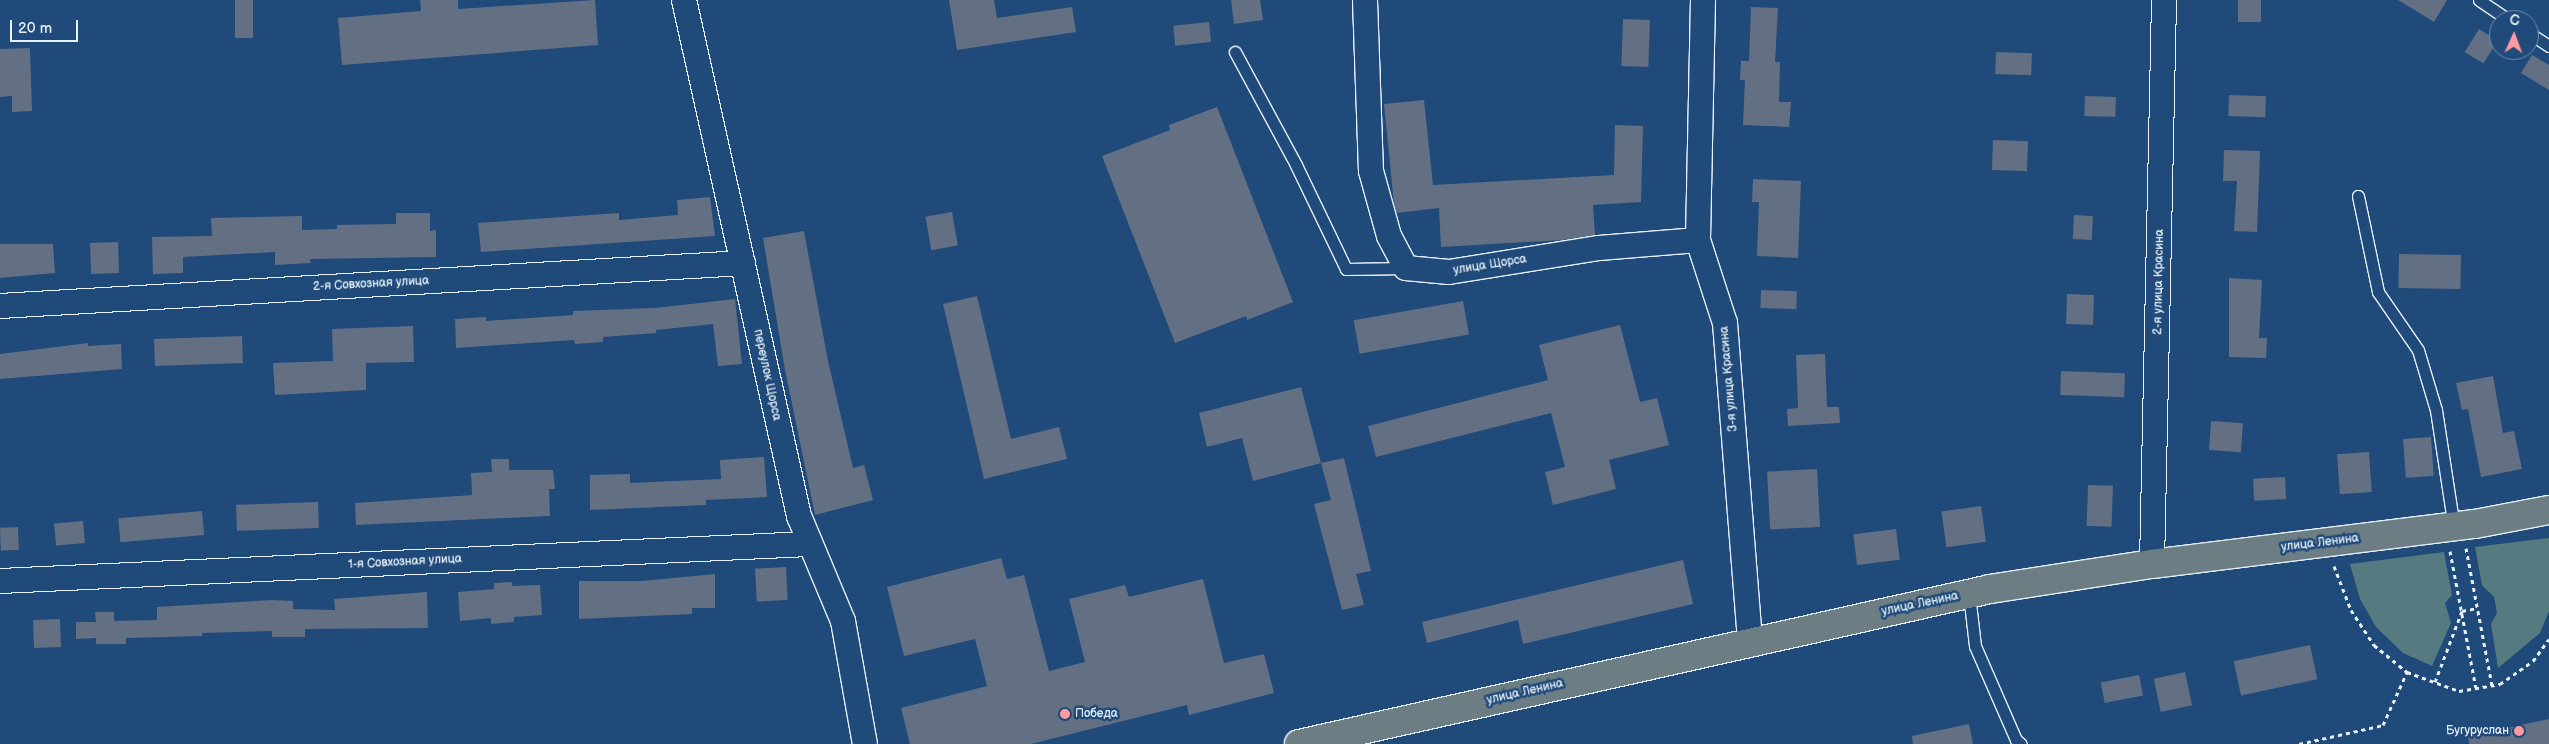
<!DOCTYPE html>
<html>
<head>
<meta charset="utf-8">
<style>
	body { margin:0 }
	#map { position:relative; width:2549px; height:744px; overflow:hidden; background:#1f4a7a; font-family:"Balsamiq Sans",sans-serif }
	div>[style] { position:absolute }
	.green>* { inset:0; background:#557a80 }
	.building>* { inset:0; background:#636f83; transform-origin:0 0 }
	.path>* { height:3px; margin-top:-1.5px; transform-origin:0; background:repeating-linear-gradient(90deg,#e8f1f8 0 4px,transparent 0 8px) }
	.roads { filter:drop-shadow(1px 0 #e8f1f8) drop-shadow(-1px 0 #e8f1f8) drop-shadow(0 1px #e8f1f8) drop-shadow(0 -1px #e8f1f8) }
	.service>* { height:11px; margin:-5.5px; padding:0 5.5px; transform-origin:5.5px; border-radius:5.5px; background:#1f4a7a }
	.minor>* { height:24px; margin:-12px; padding:0 12px; transform-origin:12px; border-radius:12px; background:#1f4a7a }
	.primary>* { height:28px; margin:-14px; padding:0 14px; transform-origin:14px; border-radius:14px; background:#6d7d84 }
	.dots>* { width:14px; height:14px; translate:-50% -50%; box-sizing:border-box; border:2px solid #1f4a7a; border-radius:50% }
	span { translate:-50% -50%; white-space:nowrap; text-align:center; line-height:1.15; -webkit-text-stroke:5px #1f4a7a; paint-order:stroke }
	.street-label { font-size:12px; color:#e8f1f8 }
	.poi-label { font-size:12px; color:#e8f1f8 }
	.left { translate:0 -50%; text-align:left }
	.right { translate:-100% -50%; text-align:right }
	.north { position:absolute; left:2489px; top:10px; width:50px; height:50px; box-sizing:border-box; background:#1f4a7a; border:1px solid #6f8dac; border-radius:50%; rotate:2deg; font-size:14px; font-weight:700; line-height:20px; text-align:center; color:#e8f1f8 }
	.north::after { content:''; display:block; margin:auto; width:18px; height:22px; background:#ff9aa2; clip-path:polygon(50% 0,100% 100%,50% 72%,0 100%) }
	.scale { position:absolute; left:10px; top:20px; width:68px; height:22px; box-sizing:border-box; border:2px solid #e8f1f8; border-top:0; padding-left:6px; font-size:15px; line-height:18px; white-space:nowrap; color:#e8f1f8; -webkit-text-stroke:4px #1f4a7a; paint-order:stroke }
</style>
</head>
<body>
<div id="map">
	<div class="green">
		<div style="clip-path:polygon(2549px 538px,2549px 611px,2540px 633px,2498px 668px,2491px 624px,2497px 613px,2494px 597px,2482px 585px,2475px 547px)"></div>
		<div style="clip-path:polygon(2444px 552px,2452px 595px,2445px 603px,2451px 623px,2432px 666px,2403px 653px,2376px 627px,2360px 599px,2350px 564px)"></div>
	</div>
	<div class="building">
		<div style="left:235px;top:0;width:18px;height:38px"></div>
		<div style="clip-path:polygon(420px 0,458px 0,458px 9px,595px 0,598px 45px,342px 65px,338px 18px,421px 11px)"></div>
		<div style="clip-path:polygon(949px 0,994px 0,997px 18px,1072px 7px,1076px 32px,957px 50px)"></div>
		<div style="clip-path:polygon(1231px 0,1260px 0,1263px 20px,1234px 24px)"></div>
		<div style="left:2238px;top:0;width:23px;height:22px"></div>
		<div style="clip-path:polygon(2398px 0,2447px 0,2434px 22px)"></div>
		<div style="clip-path:polygon(1751px 7px,1778px 8px,1775px 62px,1780px 62px,1779px 102px,1791px 102px,1789px 127px,1743px 125px,1745px 80px,1740px 80px,1741px 61px,1749px 61px)"></div>
		<div style="left:1623px;top:19px;width:27px;height:47px;rotate:2deg"></div>
		<div style="left:1209px;top:22px;width:20px;height:36px;rotate:84deg"></div>
		<div style="left:2479px;top:29px;width:22px;height:27px;rotate:32deg"></div>
		<div style="clip-path:polygon(30px 48px,32px 111px,12px 112px,12px 96px,0 97px,0 49px)"></div>
		<div style="left:1996px;top:52px;width:36px;height:22px;rotate:2deg"></div>
		<div style="clip-path:polygon(2532px 55px,2549px 65px,2549px 90px,2521px 73px)"></div>
		<div style="left:2229px;top:95px;width:37px;height:21px;rotate:2deg"></div>
		<div style="left:2085px;top:96px;width:31px;height:20px;rotate:2deg"></div>
		<div style="clip-path:polygon(1424px 100px,1433px 185px,1614px 175px,1615px 125px,1643px 126px,1641px 202px,1593px 205px,1595px 235px,1562px 240px,1441px 247px,1439px 208px,1397px 213px,1394px 204px,1384px 104px)"></div>
		<div style="clip-path:polygon(1217px 107px,1293px 302px,1247px 320px,1246px 316px,1175px 343px,1102px 156px,1170px 130px,1169px 125px)"></div>
		<div style="left:1993px;top:140px;width:35px;height:30px;rotate:2deg"></div>
		<div style="clip-path:polygon(2224px 150px,2260px 151px,2257px 232px,2234px 231px,2237px 181px,2223px 181px)"></div>
		<div style="clip-path:polygon(1753px 179px,1801px 181px,1798px 258px,1757px 256px,1759px 202px,1752px 202px)"></div>
		<div style="clip-path:polygon(710px 197px,715px 236px,481px 252px,478px 223px,619px 213px,619px 220px,678px 215px,677px 200px)"></div>
		<div style="left:952px;top:212px;width:34px;height:27px;rotate:80deg"></div>
		<div style="clip-path:polygon(396px 213px,430px 213px,430px 231px,436px 230px,436px 257px,310px 259px,311px 263px,275px 265px,275px 252px,183px 257px,183px 273px,153px 274px,152px 237px,212px 236px,211px 218px,302px 216px,302px 230px,337px 229px,337px 225px,396px 224px)"></div>
		<div style="left:2074px;top:215px;width:19px;height:24px;rotate:3deg"></div>
		<div style="clip-path:polygon(804px 231px,828px 361px,853px 468px,864px 465px,873px 500px,815px 515px,785px 370px,763px 238px)"></div>
		<div style="left:118px;top:242px;width:31px;height:28px;rotate:88deg"></div>
		<div style="clip-path:polygon(0 244px,53px 244px,55px 273px,0 278px)"></div>
		<div style="left:2399px;top:254px;width:62px;height:34px;rotate:1deg"></div>
		<div style="clip-path:polygon(2229px 278px,2262px 280px,2259px 338px,2267px 338px,2266px 358px,2229px 357px)"></div>
		<div style="left:1761px;top:290px;width:36px;height:18px;rotate:2deg"></div>
		<div style="left:2067px;top:294px;width:27px;height:30px;rotate:2deg"></div>
		<div style="clip-path:polygon(977px 296px,1011px 439px,1059px 427px,1067px 459px,984px 479px,943px 304px)"></div>
		<div style="clip-path:polygon(735px 299px,742px 364px,718px 366px,713px 324px,656px 330px,656px 333px,603px 337px,603px 342px,575px 344px,574px 340px,456px 348px,455px 319px,486px 317px,486px 321px,573px 315px,573px 311px,655px 308px)"></div>
		<div style="left:1463px;top:301px;width:34px;height:111px;rotate:80deg"></div>
		<div style="clip-path:polygon(1620px 325px,1640px 402px,1657px 398px,1669px 445px,1609px 460px,1616px 489px,1553px 505px,1545px 472px,1565px 467px,1551px 413px,1376px 457px,1368px 426px,1548px 380px,1539px 345px)"></div>
		<div style="clip-path:polygon(413px 326px,414px 362px,366px 363px,366px 390px,275px 395px,273px 363px,333px 361px,332px 329px)"></div>
		<div style="left:242px;top:336px;width:27px;height:88px;rotate:88deg"></div>
		<div style="clip-path:polygon(88px 343px,88px 346px,121px 344px,122px 369px,0 379px,0 354px)"></div>
		<div style="clip-path:polygon(1825px 354px,1827px 407px,1839px 407px,1840px 423px,1788px 426px,1787px 409px,1798px 408px,1796px 355px)"></div>
		<div style="left:2061px;top:371px;width:64px;height:24px;rotate:2deg"></div>
		<div style="clip-path:polygon(2493px 376px,2503px 433px,2514px 431px,2522px 469px,2481px 477px,2468px 409px,2462px 410px,2456px 383px)"></div>
		<div style="clip-path:polygon(1301px 387px,1321px 463px,1253px 481px,1242px 438px,1207px 447px,1199px 413px)"></div>
		<div style="left:2211px;top:421px;width:32px;height:29px;rotate:4deg"></div>
		<div style="left:2431px;top:437px;width:39px;height:28px;rotate:86deg"></div>
		<div style="left:2369px;top:452px;width:40px;height:32px;rotate:86deg"></div>
		<div style="clip-path:polygon(764px 457px,767px 497px,706px 500px,706px 505px,590px 510px,590px 475px,630px 474px,630px 483px,721px 479px,720px 460px)"></div>
		<div style="clip-path:polygon(1344px 458px,1371px 571px,1356px 574px,1364px 605px,1342px 610px,1314px 504px,1331px 500px,1321px 463px)"></div>
		<div style="clip-path:polygon(491px 459px,509px 459px,509px 470px,553px 470px,555px 489px,549px 489px,550px 516px,356px 525px,355px 503px,472px 495px,471px 473px,492px 472px)"></div>
		<div style="left:1817px;top:469px;width:58px;height:50px;rotate:87deg"></div>
		<div style="left:2285px;top:477px;width:22px;height:32px;rotate:87deg"></div>
		<div style="left:2088px;top:485px;width:25px;height:41px;rotate:2deg"></div>
		<div style="left:318px;top:502px;width:26px;height:82px;rotate:88deg"></div>
		<div style="left:1981px;top:506px;width:36px;height:40px;rotate:82deg"></div>
		<div style="left:202px;top:511px;width:24px;height:84px;rotate:85deg"></div>
		<div style="left:83px;top:521px;width:22px;height:29px;rotate:85deg"></div>
		<div style="left:18px;top:527px;width:23px;height:18px;rotate:88deg"></div>
		<div style="left:1896px;top:529px;width:31px;height:43px;rotate:83deg"></div>
		<div style="clip-path:polygon(1001px 558px,1007px 579px,1024px 575px,1049px 671px,1085px 662px,1069px 599px,1125px 585px,1129px 597px,1203px 579px,1224px 663px,1264px 654px,1274px 693px,1189px 715px,1187px 705px,1031px 744px,910px 744px,901px 708px,987px 686px,975px 639px,904px 656px,887px 587px)"></div>
		<div style="clip-path:polygon(1683px 560px,1693px 604px,1523px 644px,1518px 620px,1427px 643px,1422px 622px)"></div>
		<div style="left:786px;top:567px;width:33px;height:31px;rotate:87deg"></div>
		<div style="clip-path:polygon(715px 574px,715px 608px,692px 608px,692px 614px,579px 619px,579px 581px,642px 581px)"></div>
		<div style="clip-path:polygon(512px 582px,512px 586px,540px 585px,542px 615px,514px 617px,514px 622px,491px 624px,491px 618px,460px 621px,458px 592px,494px 589px,494px 583px)"></div>
		<div style="clip-path:polygon(427px 592px,428px 628px,305px 629px,305px 637px,272px 637px,272px 631px,202px 633px,202px 636px,126px 638px,126px 644px,96px 644px,96px 638px,76px 639px,76px 622px,96px 622px,95px 612px,114px 612px,114px 621px,157px 620px,157px 607px,272px 600px,293px 601px,293px 609px,335px 610px,334px 599px)"></div>
		<div style="left:60px;top:619px;width:28px;height:27px;rotate:88deg"></div>
		<div style="left:2310px;top:645px;width:35px;height:78px;rotate:78deg"></div>
		<div style="left:2185px;top:672px;width:34px;height:32px;rotate:78deg"></div>
		<div style="left:2139px;top:675px;width:21px;height:39px;rotate:79deg"></div>
		<div style="clip-path:polygon(2549px 719px,2549px 744px,2469px 744px,2468px 736px)"></div>
		<div style="clip-path:polygon(1969px 724px,1973px 744px,1913px 744px,1912px 736px)"></div>
	</div>
	<div class="path">
		<div style="left:2466px;top:548px;width:140px;rotate:79.3deg"></div>
		<div style="left:2450px;top:551px;width:139px;rotate:79.3deg"></div>
		<div style="left:2334px;top:566px;width:47px;rotate:68.9deg"></div>
		<div style="left:2351px;top:610px;width:42px;rotate:56.7deg"></div>
		<div style="left:2374px;top:645px;width:43px;rotate:39.3deg"></div>
		<div style="left:2407px;top:672px;width:55px;rotate:20.1deg"></div>
		<div style="left:2459px;top:691px;width:42px;rotate:-9.7deg"></div>
		<div style="left:2500px;top:684px;width:40px;rotate:-34.9deg"></div>
		<div style="left:2533px;top:661px;width:27px;rotate:-54deg"></div>
		<div style="left:2435px;top:682px;width:76px;rotate:-69.2deg"></div>
		<div style="left:2462px;top:611px;width:15px;rotate:-11deg"></div>
		<div style="left:2299px;top:744px;width:86px;rotate:-12.7deg"></div>
		<div style="left:2383px;top:725px;width:58px;rotate:-65.6deg"></div>
	</div>
	<div class="roads">
		<div class="service">
			<div style="left:2479px;top:0;width:36px;rotate:34deg"></div>
			<div style="left:2529px;top:33px;width:24px;rotate:33deg"></div>
			<div style="left:1235px;top:52px;width:128px;rotate:61.6deg"></div>
			<div style="left:1296px;top:165px;width:115px;rotate:64.3deg"></div>
			<div style="left:1346px;top:269px;width:60px;rotate:-1deg"></div>
			<div style="left:2358px;top:196px;width:98px;rotate:78.2deg"></div>
			<div style="left:2378px;top:292px;width:70px;rotate:55.4deg"></div>
			<div style="left:2418px;top:350px;width:63px;rotate:73.3deg"></div>
			<div style="left:2436px;top:410px;width:118px;rotate:81.3deg"></div>
			<div style="left:1969px;top:594px;width:52px;rotate:83.4deg"></div>
			<div style="left:1975px;top:646px;width:103px;rotate:66.4deg"></div>
			<div style="left:2016px;top:740px;width:6px;rotate:39deg"></div>
		</div>
		<div class="minor">
			<div style="left:684px;top:0;width:529px;rotate:77.44deg"></div>
			<div style="left:799px;top:516px;width:114px;rotate:67.3deg"></div>
			<div style="left:843px;top:621px;width:125px;rotate:79.9deg"></div>
			<div style="left:1365px;top:0;width:171px;rotate:88deg"></div>
			<div style="left:1371px;top:171px;width:67px;rotate:74.5deg"></div>
			<div style="left:1389px;top:236px;width:36px;rotate:62deg"></div>
			<div style="left:1406px;top:268px;width:43px;rotate:5.3deg"></div>
			<div style="left:1449px;top:272px;width:152px;rotate:-9.1deg"></div>
			<div style="left:1599px;top:248px;width:99px;rotate:-4.6deg"></div>
			<div style="left:1703px;top:0;width:240px;rotate:91.2deg"></div>
			<div style="left:1698px;top:240px;width:87px;rotate:72deg"></div>
			<div style="left:1725px;top:323px;width:319px;rotate:85.5deg"></div>
			<div style="left:0;top:306px;width:744px;rotate:-3.31deg"></div>
			<div style="left:2152px;top:564px;width:564px;rotate:-88.78deg"></div>
			<div style="left:0;top:581px;width:811px;rotate:-2.62deg"></div>
		</div>
		<div class="primary">
			<div style="left:1299px;top:744px;width:708px;rotate:-12.64deg"></div>
			<div style="left:1990px;top:589px;width:164px;rotate:-8.8deg"></div>
			<div style="left:2152px;top:564px;width:325px;rotate:-7.1deg"></div>
			<div style="left:2475px;top:524px;width:75px;rotate:-10.7deg"></div>
		</div>
	</div>
	<div class="dots">
		<div style="left:1065px;top:714px;background:#ff9aa2"></div>
		<div style="left:2519px;top:731px;background:#ff9aa2"></div>
	</div>
	<div class="street-label">
		<span style="left:1490px;top:265px;rotate:-9deg">улица Щорса</span>
		<span style="left:2159px;top:282px;rotate:-89deg">2-я улица Красина</span>
		<span style="left:371px;top:284px;rotate:-3deg">2-я Совхозная улица</span>
		<span style="left:767px;top:375px;rotate:78deg">переулок Щорса</span>
		<span style="left:1729px;top:379px;rotate:-95deg">3-я улица Красина</span>
		<span style="left:2320px;top:543px;rotate:-7deg">улица Ленина</span>
		<span style="left:405px;top:562px;rotate:-3deg">1-я Совхозная улица</span>
		<span style="left:1920px;top:604px;rotate:-12deg">улица Ленина</span>
		<span style="left:1525px;top:692px;rotate:-13deg">улица Ленина</span>
	</div>
	<div class="poi-label">
		<span class="left" style="left:1075px;top:714px">Победа</span>
		<span class="right" style="left:2509px;top:731px">Бугуруслан</span>
	</div>
	<div class="north">С</div>
	<div class="scale">20 m</div>
</div>
</body>
</html>
